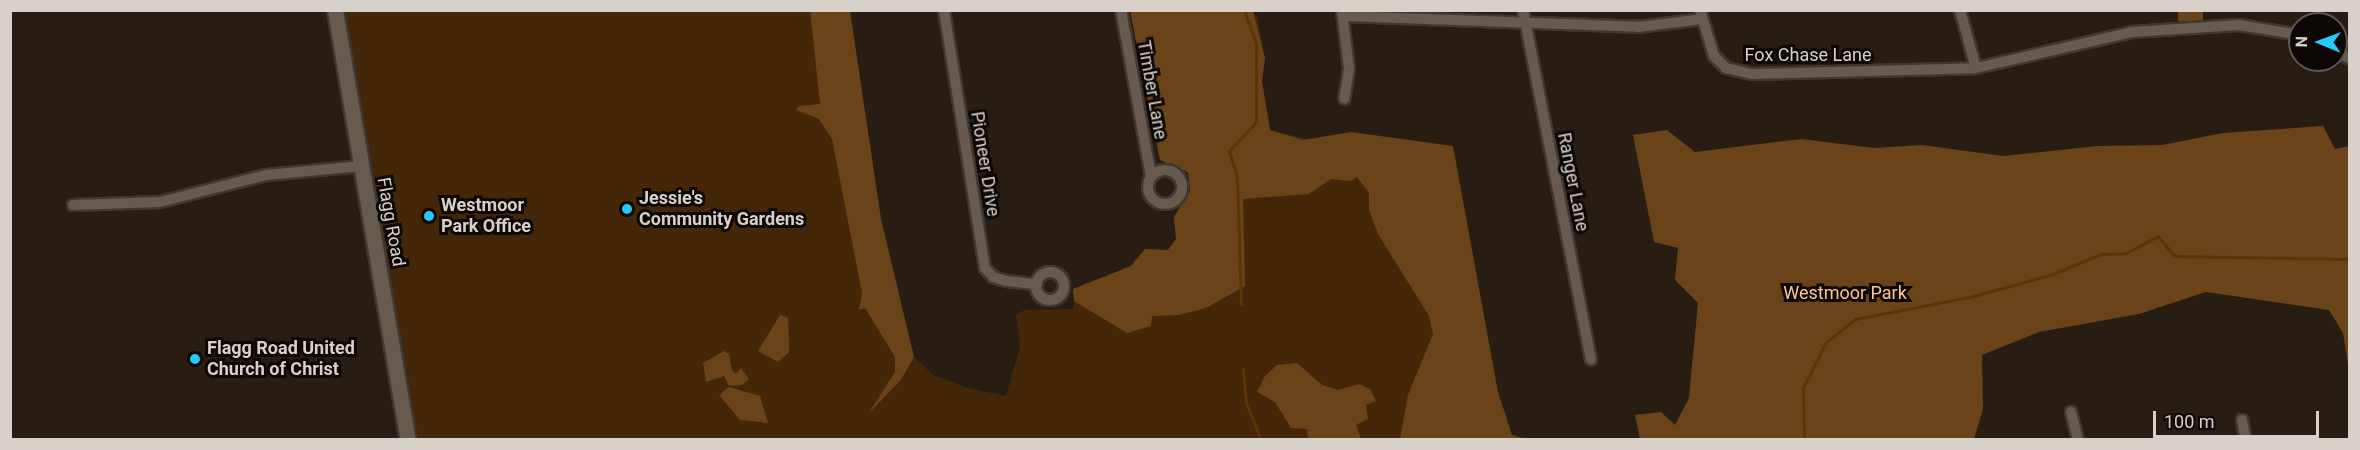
<!DOCTYPE html>
<html>
<head>
<meta charset="utf-8">
<style>
	body { margin:0 }
	#map { position:relative; width:2360px; height:450px; overflow:hidden; background:#271d13; font-family:Roboto,sans-serif }
	div>[style] { position:absolute }
	.green>* { inset:0; background:#432708 }
	.forest>* { inset:0; background:#6a4318; transform-origin:0 0 }
	.stream>* { height:3px; margin:-1.5px; padding:0 1.5px; transform-origin:1.5px; border-radius:1.5px; background:#5b3506 }
	.roads { filter:drop-shadow(2px 0 #403732) drop-shadow(-2px 0 #403732) drop-shadow(0 2px #403732) drop-shadow(0 -2px #403732) }
	.street>* { height:10px; margin:-5px; padding:0 5px; transform-origin:5px; border-radius:5px; background:#675b4f }
	.street>.ring { margin:-5px; padding:0; box-sizing:content-box; background:none; border:10px solid #675b4f; border-radius:50% }
	.secondary>* { height:15px; margin:-7.5px; padding:0 7.5px; transform-origin:7.5px; border-radius:7.5px; background:#675b4f }
	.dots>* { width:16px; height:16px; translate:-50% -50%; box-sizing:border-box; border:3px solid #0d0805; border-radius:50% }
	span { translate:-50% -50%; white-space:nowrap; text-align:center; line-height:1.15; -webkit-text-stroke:6px #0d0805; paint-order:stroke }
	.street-label { font-size:18px; color:#d8d1ca }
	.poi-label { font-size:18px; color:#d8d1ca; font-weight:700 }
	.left { translate:0 -50%; text-align:left }
	.park-label { font-size:18px; color:#fac796 }
	.frame { position:absolute; inset:0; border:12px solid #d8d1ca; pointer-events:none }
	.north { position:absolute; left:2288px; top:12px; width:60px; height:60px; box-sizing:border-box; background:#0d0805; border:2px solid #5e5854; border-radius:50%; rotate:271deg; font-size:16px; font-weight:700; line-height:24px; text-align:center; color:#d8d1ca }
	.north::after { content:''; display:block; margin:auto; width:21px; height:27px; background:#24c9fe; clip-path:polygon(50% 0,100% 100%,50% 72%,0 100%) }
	.scale { position:absolute; left:2153px; top:411px; width:166px; height:27px; box-sizing:border-box; border:3px solid #d8d1ca; border-top:0; padding-left:8px; font-size:18px; line-height:21px; white-space:nowrap; color:#d8d1ca; -webkit-text-stroke:4px #0d0805; paint-order:stroke }
</style>
</head>
<body>
<div id="map">
	<div class="green">
		<div style="clip-path:polygon(1219px 10px,1257px 15px,1265px 58px,1262px 81px,1270px 130px,1316px 141px,1351px 132px,1498px 391px,1512px 435px,1526px 439px,415px 439px,339px 11px,850px 11px,881px 219px,914px 357px,933px 375px,968px 388px,1006px 396px,1020px 347px,1016px 315px,1024px 310px,1074px 309px,1073px 289px,1131px 266px,1145px 249px,1167px 250px,1176px 240px,1174px 217px,1190px 191px,1188px 173px,1160px 160px,1130px 11px)"></div>
	</div>
	<div class="forest">
		<div style="clip-path:polygon(810px 11px,850px 11px,881px 219px,914px 357px,900px 381px,869px 413px,895px 372px,895px 357px,865px 308px,859px 310px,862px 293px,832px 139px,819px 119px,796px 110px,799px 106px,820px 104px)"></div>
		<div style="clip-path:polygon(1130px 11px,1253px 11px,1265px 58px,1262px 81px,1270px 130px,1303px 140px,1351px 132px,1453px 146px,1498px 392px,1512px 435px,1526px 439px,1400px 439px,1408px 395px,1433px 334px,1429px 316px,1378px 234px,1369px 210px,1369px 193px,1357px 177px,1351px 181px,1331px 179px,1309px 194px,1243px 199px,1245px 286px,1206px 308px,1179px 315px,1152px 316px,1151px 326px,1127px 333px,1074px 301px,1073px 289px,1131px 266px,1145px 249px,1168px 250px,1176px 239px,1174px 217px,1190px 191px,1188px 172px,1160px 160px)"></div>
		<div style="left:2178px;top:11px;width:25px;height:10px"></div>
		<div style="clip-path:polygon(2323px 126px,2335px 149px,2349px 146px,2349px 370px,2343px 333px,2329px 310px,2206px 292px,2139px 314px,2039px 332px,1982px 355px,1983px 409px,1974px 439px,1640px 439px,1635px 415px,1661px 412px,1675px 425px,1689px 398px,1698px 303px,1675px 280px,1678px 248px,1654px 242px,1633px 135px,1667px 130px,1695px 152px,1801px 139px,1874px 148px,1922px 145px,2003px 156px,2098px 146px,2162px 145px,2223px 133px)"></div>
		<div style="clip-path:polygon(780px 315px,788px 318px,789px 343px,789px 352px,778px 362px,758px 351px)"></div>
		<div style="clip-path:polygon(724px 351px,729px 354px,732px 370px,736px 374px,741px 368px,749px 379px,742px 385px,729px 386px,724px 376px,706px 382px,703px 363px)"></div>
		<div style="clip-path:polygon(1297px 363px,1322px 385px,1338px 390px,1359px 384px,1370px 389px,1376px 401px,1366px 405px,1368px 419px,1356px 425px,1361px 439px,1308px 439px,1307px 429px,1291px 428px,1275px 402px,1257px 392px,1265px 376px,1277px 365px)"></div>
		<div style="clip-path:polygon(729px 387px,760px 396px,768px 423px,740px 420px,719px 395px)"></div>
	</div>
	<div class="stream">
		<div style="left:1241px;top:304px;width:127px;rotate:-91.8deg"></div>
		<div style="left:1237px;top:177px;width:27px;rotate:-107deg"></div>
		<div style="left:1229px;top:151px;width:40px;rotate:-47deg"></div>
		<div style="left:1256px;top:122px;width:79px;rotate:-90deg"></div>
		<div style="left:1256px;top:43px;width:35px;rotate:-110deg"></div>
		<div style="left:1243px;top:369px;width:34px;rotate:85deg"></div>
		<div style="left:1246px;top:403px;width:40px;rotate:68deg"></div>
		<div style="left:1804px;top:440px;width:52px;rotate:-91.1deg"></div>
		<div style="left:1803px;top:388px;width:51px;rotate:-63.4deg"></div>
		<div style="left:1826px;top:342px;width:37px;rotate:-38deg"></div>
		<div style="left:1855px;top:319px;width:121px;rotate:-10.9deg"></div>
		<div style="left:1974px;top:296px;width:82px;rotate:-15.6deg"></div>
		<div style="left:2053px;top:274px;width:52px;rotate:-22.6deg"></div>
		<div style="left:2101px;top:254px;width:25px;rotate:-2deg"></div>
		<div style="left:2126px;top:253px;width:36px;rotate:-28deg"></div>
		<div style="left:2158px;top:236px;width:26px;rotate:51deg"></div>
		<div style="left:2174px;top:256px;width:176px;rotate:1deg"></div>
	</div>
	<div class="roads">
		<div class="street">
			<div style="left:944px;top:10px;width:261px;rotate:81deg"></div>
			<div style="left:985px;top:268px;width:12px;rotate:48deg"></div>
			<div style="left:993px;top:277px;width:14px;rotate:17deg"></div>
			<div style="left:1006px;top:281px;width:31px;rotate:6deg"></div>
			<div style="left:1121px;top:10px;width:169px;rotate:79.8deg"></div>
			<div style="left:1523px;top:10px;width:356px;rotate:79deg"></div>
			<div style="left:1700px;top:10px;width:48px;rotate:73.1deg"></div>
			<div style="left:1714px;top:56px;width:17px;rotate:45deg"></div>
			<div style="left:1726px;top:68px;width:28px;rotate:13deg"></div>
			<div style="left:1753px;top:74px;width:223px;rotate:-1.5deg"></div>
			<div style="left:1976px;top:68px;width:160px;rotate:-13deg"></div>
			<div style="left:2132px;top:32px;width:107px;rotate:-3.7deg"></div>
			<div style="left:2239px;top:25px;width:62px;rotate:9.3deg"></div>
			<div style="left:1960px;top:10px;width:60px;rotate:74.6deg"></div>
			<div style="left:1342px;top:11px;width:58px;rotate:83.1deg"></div>
			<div style="left:1349px;top:69px;width:30px;rotate:99deg"></div>
			<div style="left:1344px;top:16px;width:294px;rotate:2.1deg"></div>
			<div style="left:1638px;top:27px;width:64px;rotate:-7.1deg"></div>
			<div style="left:2336px;top:51px;width:16px;rotate:30deg"></div>
			<div class="ring" style="left:1148px;top:170px;width:24px;height:24px"></div>
			<div style="left:73px;top:205px;width:87px;rotate:-2deg"></div>
			<div style="left:160px;top:202px;width:109px;rotate:-14.3deg"></div>
			<div style="left:266px;top:175px;width:96px;rotate:-5.4deg"></div>
			<div class="ring" style="left:1036px;top:272px;width:18px;height:18px"></div>
			<div style="left:2071px;top:412px;width:29px;rotate:76deg"></div>
			<div style="left:2242px;top:420px;width:20px;rotate:79deg"></div>
		</div>
		<div class="secondary">
			<div style="left:335px;top:10px;width:436px;rotate:80.4deg"></div>
		</div>
	</div>
	<div class="dots">
		<div style="left:627px;top:209px;background:#24c9fe"></div>
		<div style="left:429px;top:216px;background:#24c9fe"></div>
		<div style="left:195px;top:359px;background:#24c9fe"></div>
	</div>
	<div class="street-label">
		<span style="left:1808px;top:55px">Fox Chase Lane</span>
		<span style="left:1152px;top:90px;rotate:80deg">Timber Lane</span>
		<span style="left:985px;top:164px;rotate:81deg">Pioneer Drive</span>
		<span style="left:1573px;top:182px;rotate:79deg">Ranger Lane</span>
		<span style="left:391px;top:222px;rotate:80deg">Flagg Road</span>
	</div>
	<div class="poi-label">
		<span class="left" style="left:639px;top:209px">Jessie's<br>Community Gardens</span>
		<span class="left" style="left:441px;top:216px">Westmoor<br>Park Office</span>
		<span class="left" style="left:207px;top:359px">Flagg Road United<br>Church of Christ</span>
	</div>
	<div class="park-label">
		<span style="left:1845px;top:293px">Westmoor Park</span>
	</div>
	<div class="frame"></div>
	<div class="north">N</div>
	<div class="scale">100 m</div>
</div>
</body>
</html>
